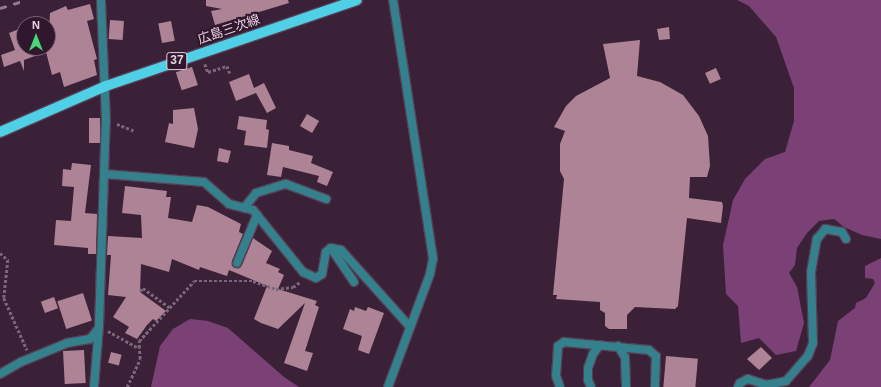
<!DOCTYPE html>
<html>
<head>
<meta charset="utf-8">
<style>
	body { margin:0 }
	#map { position:relative; width:881px; height:387px; overflow:hidden; background:#3b2138; font-family:Arial,"Noto Sans JP",sans-serif }
	div>[style] { position:absolute }
	.forest>* { inset:0; background:#7b4075 }
	.building>* { inset:0; background:#ad8395; transform-origin:0 0 }
	.path>* { height:2.5px; margin-top:-1.25px; transform-origin:0; background:repeating-linear-gradient(90deg,#7d667a 0 3px,transparent 0 5px) }
	.roads { filter:drop-shadow(1px 0 #563d53) drop-shadow(-1px 0 #563d53) drop-shadow(0 1px #563d53) drop-shadow(0 -1px #563d53) }
	.service>* { height:8px; margin:-4px; padding:0 4px; transform-origin:4px; border-radius:4px; background:#35808d }
	.minor>* { height:8px; margin:-4px; padding:0 4px; transform-origin:4px; border-radius:4px; background:#35808d }
	.tertiary>* { height:8px; margin:-4px; padding:0 4px; transform-origin:4px; border-radius:4px; background:#35808d }
	.primary>* { height:10px; margin:-5px; padding:0 5px; transform-origin:5px; border-radius:5px; background:#50d0e6 }
	.rail>* { height:3px; margin-top:-1.5px; transform-origin:0; background:repeating-linear-gradient(90deg,#907a8d 0 7px,transparent 0 14px) }
	span { translate:-50% -50%; white-space:nowrap; text-align:center; line-height:1.15; -webkit-text-stroke:4px #31172e; paint-order:stroke }
	.shield-label span { padding:1px 3px; background:#31172e; border:1px solid; border-radius:3px; -webkit-text-stroke-width:0 }
	.shield-label { font-size:12px; color:#e5d3e2; font-weight:700 }
	.street-label { font-size:13px; color:#e5d3e2 }
	.north { position:absolute; left:16px; top:16px; width:40px; height:40px; box-sizing:border-box; background:#31172e; border:1px solid #796276; border-radius:50%; rotate:0deg; font-size:11px; font-weight:700; line-height:16px; text-align:center; color:#e5d3e2 }
	.north::after { content:''; display:block; margin:auto; width:14px; height:18px; background:#48d778; clip-path:polygon(50% 0,100% 100%,50% 72%,0 100%) }
</style>
</head>
<body>
<div id="map">
	<div class="forest">
		<div style="clip-path:polygon(737px 0,881px 0,881px 239px,862px 235px,844px 227px,834px 219px,819px 221px,807px 233px,797px 248px,795px 265px,789px 273px,797px 287px,804px 323px,796px 351px,776px 355px,759px 338px,741px 343px,738px 306px,726px 294px,723px 245px,733px 200px,745px 179px,765px 159px,785px 152px,794px 121px,794px 88px,776px 37px,749px 6px)"></div>
		<div style="clip-path:polygon(881px 258px,881px 387px,809px 387px,830px 360px,838px 321px,855px 308px,856px 303px,866px 298px,875px 283px,873px 279px,865px 278px,865px 266px)"></div>
		<div style="clip-path:polygon(190px 319px,208px 321px,228px 328px,284px 377px,299px 387px,151px 387px,160px 346px,173px 329px)"></div>
	</div>
	<div class="building">
		<div style="clip-path:polygon(206px 0,288px 0,289px 3px,215px 25px,211px 11px,222px 9px,206px 6px)"></div>
		<div style="clip-path:polygon(90px 4px,94px 19px,87px 21px,97px 59px,94px 60px,97px 75px,64px 87px,60px 72px,52px 75px,46px 52px,24px 60px,24px 71px,20px 61px,4px 67px,1px 55px,15px 50px,9px 33px,24px 27px,24px 48px,48px 48px,50px 13px,66px 6px,68px 10px)"></div>
		<div style="left:110px;top:20px;width:14px;height:19px;rotate:4deg"></div>
		<div style="left:171px;top:21px;width:20px;height:13px;rotate:79deg"></div>
		<div style="clip-path:polygon(669px 27px,670px 39px,659px 40px,657px 29px)"></div>
		<div style="clip-path:polygon(640px 40px,637px 76px,660px 82px,683px 95px,699px 116px,708px 136px,710px 166px,707px 177px,690px 177px,689px 198px,722px 202px,723px 206px,721px 223px,687px 218px,678px 306px,675px 309px,635px 307px,627px 315px,627px 329px,609px 329px,605px 326px,605px 313px,600px 310px,600px 302px,556px 299px,557px 295px,553px 295px,564px 179px,560px 171px,560px 144px,565px 131px,554px 127px,566px 106px,576px 96px,610px 78px,603px 44px)"></div>
		<div style="left:192px;top:67px;width:19px;height:17px;rotate:72deg"></div>
		<div style="left:716px;top:68px;width:12px;height:12px;rotate:66deg"></div>
		<div style="clip-path:polygon(249px 74px,254px 88px,264px 83px,276px 108px,267px 113px,256px 93px,236px 101px,229px 82px)"></div>
		<div style="clip-path:polygon(194px 108px,198px 129px,194px 148px,165px 142px,169px 123px,173px 124px,173px 110px)"></div>
		<div style="left:307px;top:114px;width:14px;height:14px;rotate:30deg"></div>
		<div style="clip-path:polygon(239px 116px,267px 120px,266px 129px,269px 130px,267px 148px,244px 145px,246px 131px,237px 129px)"></div>
		<div style="left:100px;top:118px;width:25px;height:11px;rotate:90deg"></div>
		<div style="clip-path:polygon(272px 143px,289px 146px,289px 150px,313px 156px,311px 163px,333px 172px,327px 186px,317px 182px,319px 176px,283px 167px,281px 177px,267px 175px)"></div>
		<div style="clip-path:polygon(219px 148px,231px 151px,228px 163px,217px 161px)"></div>
		<div style="clip-path:polygon(72px 163px,91px 165px,85px 213px,97px 214px,96px 254px,88px 254px,88px 248px,54px 245px,56px 220px,71px 221px,74px 187px,62px 186px,63px 169px,71px 170px)"></div>
		<div style="clip-path:polygon(125px 186px,167px 191px,166px 197px,171px 197px,168px 218px,192px 222px,197px 205px,208px 207px,241px 224px,239px 232px,243px 234px,232px 261px,235px 268px,242px 265px,253px 238px,272px 251px,266px 263px,280px 269px,278px 272px,284px 275px,278px 289px,317px 301px,315px 305px,319px 307px,305px 351px,313px 353px,307px 371px,284px 363px,305px 303px,278px 329px,261px 323px,254px 319px,267px 286px,229px 270px,227px 276px,200px 267px,199px 270px,172px 259px,169px 272px,141px 264px,140px 292px,166px 311px,156px 321px,153px 319px,147px 325px,137px 339px,125px 333px,129px 327px,113px 317px,126px 297px,108px 295px,111px 255px,107px 255px,108px 236px,142px 238px,141px 215px,122px 213px)"></div>
		<div style="left:83px;top:293px;width:29px;height:27px;rotate:72deg"></div>
		<div style="left:54px;top:297px;width:12px;height:14px;rotate:70deg"></div>
		<div style="clip-path:polygon(355px 307px,366px 311px,368px 307px,384px 313px,369px 354px,358px 350px,362px 336px,343px 329px,350px 309px,354px 311px)"></div>
		<div style="clip-path:polygon(761px 347px,772px 358px,759px 370px,747px 359px)"></div>
		<div style="left:84px;top:350px;width:33px;height:21px;rotate:87deg"></div>
		<div style="left:111px;top:352px;width:11px;height:11px;rotate:15deg"></div>
		<div style="left:666px;top:356px;width:32px;height:31px;rotate:5deg"></div>
	</div>
	<div class="path">
		<div style="left:205px;top:64px;width:9px;rotate:69deg"></div>
		<div style="left:208px;top:72px;width:20px;rotate:-18deg"></div>
		<div style="left:227px;top:66px;width:8px;rotate:67deg"></div>
		<div style="left:117px;top:124px;width:18px;rotate:22deg"></div>
		<div style="left:0;top:253px;width:11px;rotate:41deg"></div>
		<div style="left:8px;top:260px;width:38px;rotate:96deg"></div>
		<div style="left:4px;top:298px;width:57px;rotate:66.1deg"></div>
		<div style="left:140px;top:291px;width:4px;rotate:-45deg"></div>
		<div style="left:143px;top:288px;width:34px;rotate:36deg"></div>
		<div style="left:108px;top:331px;width:35px;rotate:29deg"></div>
		<div style="left:139px;top:348px;width:7px;rotate:-90deg"></div>
		<div style="left:139px;top:341px;width:81px;rotate:-47.5deg"></div>
		<div style="left:194px;top:281px;width:59px"></div>
		<div style="left:253px;top:281px;width:24px;rotate:19deg"></div>
		<div style="left:276px;top:289px;width:17px;rotate:-7deg"></div>
		<div style="left:293px;top:287px;width:9px;rotate:-36deg"></div>
		<div style="left:127px;top:387px;width:31px;rotate:-65deg"></div>
		<div style="left:140px;top:359px;width:11px;rotate:-95deg"></div>
	</div>
	<div class="roads">
		<div class="service">
			<div style="left:237px;top:263px;width:52px;rotate:-67.4deg"></div>
			<div style="left:618px;top:346px;width:13px;rotate:58deg"></div>
			<div style="left:625px;top:357px;width:30px;rotate:88deg"></div>
			<div style="left:560px;top:387px;width:12px;rotate:-110deg"></div>
			<div style="left:556px;top:376px;width:30px;rotate:-86deg"></div>
			<div style="left:558px;top:346px;width:7px;rotate:-34deg"></div>
			<div style="left:564px;top:342px;width:85px;rotate:5.4deg"></div>
			<div style="left:649px;top:350px;width:9px;rotate:41deg"></div>
			<div style="left:656px;top:356px;width:31px;rotate:92deg"></div>
			<div style="left:591px;top:387px;width:8px;rotate:-113deg"></div>
			<div style="left:588px;top:380px;width:12px;rotate:-90deg"></div>
			<div style="left:588px;top:368px;width:15px;rotate:-70deg"></div>
			<div style="left:593px;top:354px;width:11px;rotate:-52deg"></div>
			<div style="left:738px;top:387px;width:4px;rotate:-63deg"></div>
			<div style="left:740px;top:383px;width:9px;rotate:-27deg"></div>
			<div style="left:748px;top:379px;width:19px;rotate:18deg"></div>
			<div style="left:766px;top:385px;width:20px;rotate:-11deg"></div>
			<div style="left:786px;top:381px;width:33px;rotate:-49deg"></div>
			<div style="left:808px;top:356px;width:14px;rotate:-69deg"></div>
			<div style="left:813px;top:343px;width:71px;rotate:-91.6deg"></div>
			<div style="left:811px;top:272px;width:34px;rotate:-80deg"></div>
			<div style="left:817px;top:239px;width:13px;rotate:-51deg"></div>
			<div style="left:825px;top:229px;width:17px;rotate:10deg"></div>
			<div style="left:842px;top:232px;width:8px;rotate:60deg"></div>
		</div>
		<div class="minor">
			<div style="left:105px;top:174px;width:99px;rotate:4.6deg"></div>
			<div style="left:204px;top:182px;width:33px;rotate:41deg"></div>
			<div style="left:229px;top:204px;width:25px;rotate:14deg"></div>
			<div style="left:253px;top:210px;width:80px;rotate:51.1deg"></div>
			<div style="left:303px;top:272px;width:14px;rotate:25deg"></div>
			<div style="left:316px;top:278px;width:7px;rotate:-34deg"></div>
			<div style="left:322px;top:274px;width:22px;rotate:-80deg"></div>
			<div style="left:326px;top:252px;width:6px;rotate:-39deg"></div>
			<div style="left:331px;top:248px;width:10px;rotate:11deg"></div>
			<div style="left:341px;top:250px;width:103px;rotate:48.1deg"></div>
			<div style="left:244px;top:208px;width:19px;rotate:-51deg"></div>
			<div style="left:256px;top:193px;width:31px;rotate:-17deg"></div>
			<div style="left:286px;top:184px;width:43px;rotate:20.6deg"></div>
			<div style="left:331px;top:248px;width:41px;rotate:55.9deg"></div>
			<div style="left:0;top:374px;width:24px;rotate:-30deg"></div>
			<div style="left:21px;top:362px;width:50px;rotate:-22.4deg"></div>
			<div style="left:67px;top:343px;width:23px;rotate:-10deg"></div>
			<div style="left:90px;top:339px;width:13px;rotate:-51deg"></div>
			<div style="left:94px;top:387px;width:61px;rotate:-85.3deg"></div>
			<div style="left:99px;top:326px;width:206px;rotate:-88.1deg"></div>
			<div style="left:106px;top:120px;width:120px;rotate:-92.4deg"></div>
		</div>
		<div class="tertiary">
			<div style="left:388px;top:387px;width:121px;rotate:-69.6deg"></div>
			<div style="left:430px;top:274px;width:16px;rotate:-79deg"></div>
			<div style="left:433px;top:258px;width:261px;rotate:-98.8deg"></div>
		</div>
		<div class="primary">
			<div style="left:0;top:132px;width:116px;rotate:-23.5deg"></div>
			<div style="left:106px;top:86px;width:265px;rotate:-18.9deg"></div>
		</div>
	</div>
	<div class="rail">
		<div style="left:0;top:8px;width:28px;rotate:-17deg"></div>
	</div>
	<div class="shield-label">
		<span style="left:177px;top:61px">37</span>
	</div>
	<div class="street-label">
		<span style="left:229px;top:30px;rotate:-19deg">広島三次線</span>
	</div>
	<div class="north">N</div>
</div>
</body>
</html>
